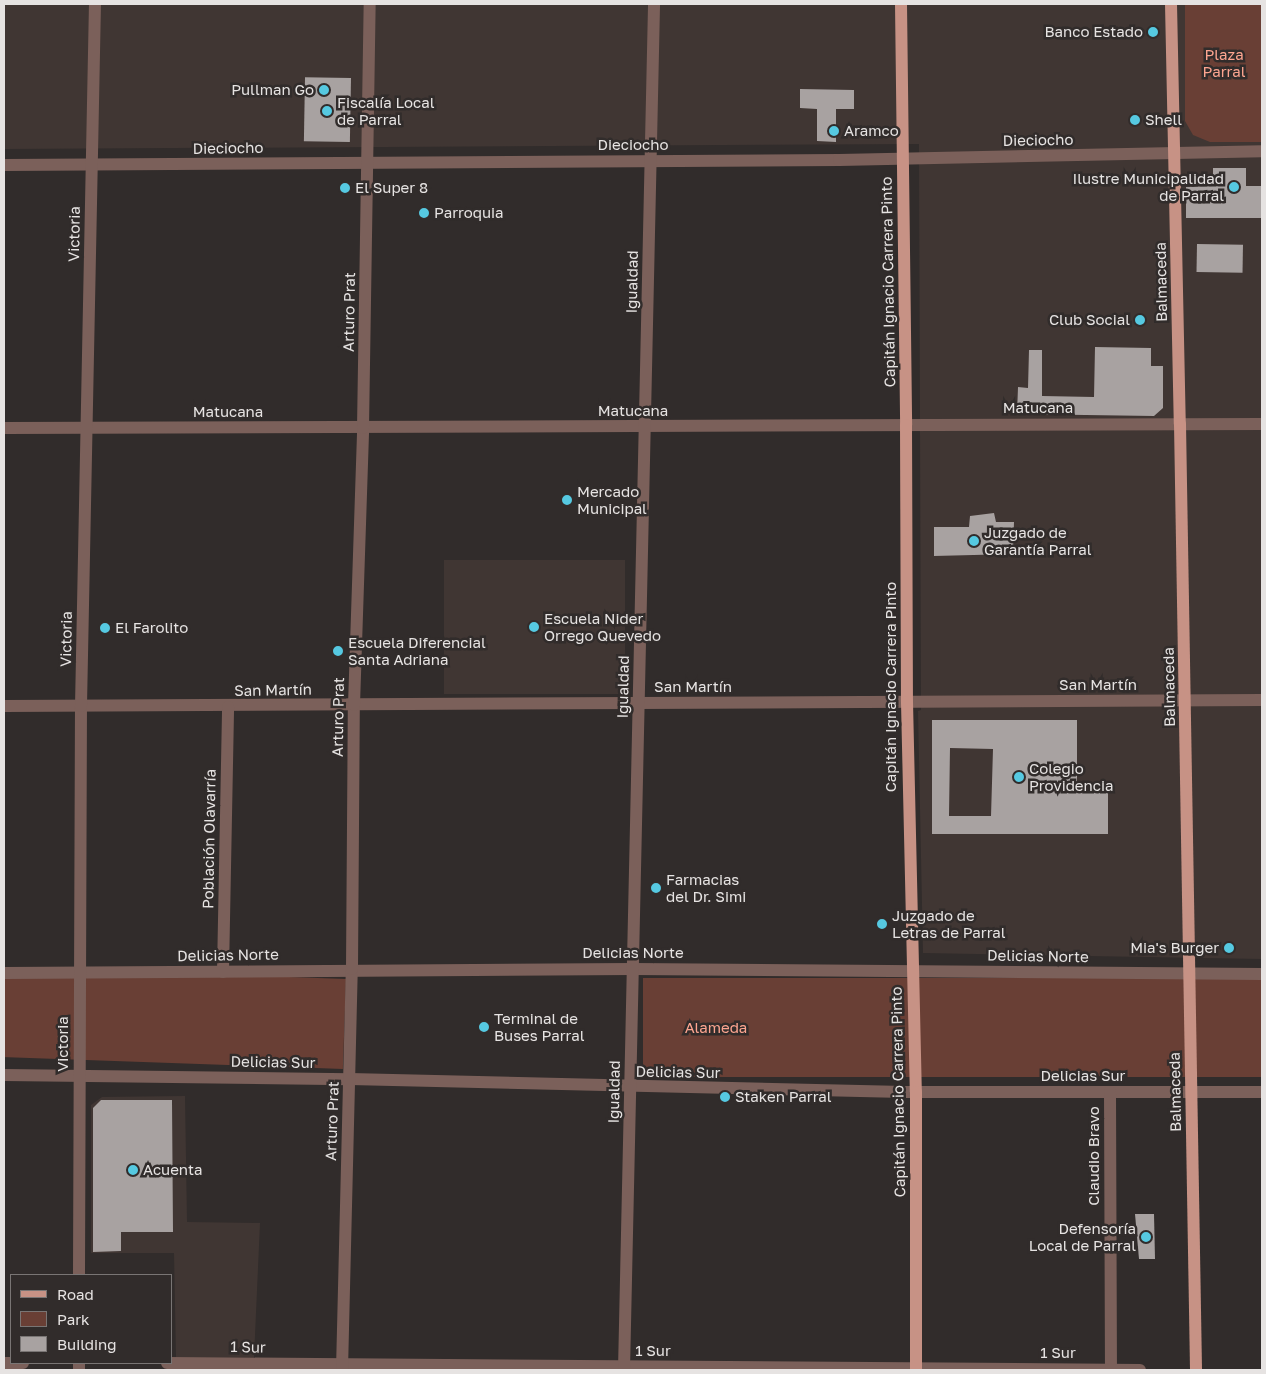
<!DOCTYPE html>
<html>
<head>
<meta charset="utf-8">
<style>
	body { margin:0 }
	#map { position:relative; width:1266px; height:1374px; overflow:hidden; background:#312c2b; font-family:"Golos Text",sans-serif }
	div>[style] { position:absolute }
	.built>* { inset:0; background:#403633; transform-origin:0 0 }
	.green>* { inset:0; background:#693f35; transform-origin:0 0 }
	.building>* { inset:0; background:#a8a2a1; transform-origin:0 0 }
	.minor>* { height:12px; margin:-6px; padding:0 6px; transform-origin:6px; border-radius:6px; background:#7b605a }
	.major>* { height:12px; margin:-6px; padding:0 6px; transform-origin:6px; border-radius:6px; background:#c79285 }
	.dots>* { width:14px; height:14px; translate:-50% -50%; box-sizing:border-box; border:2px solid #312c2b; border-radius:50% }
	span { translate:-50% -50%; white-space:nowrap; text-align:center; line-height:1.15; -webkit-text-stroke:5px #312c2b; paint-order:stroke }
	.poi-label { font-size:15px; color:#e6e3e2 }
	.right { translate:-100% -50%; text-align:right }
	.left { translate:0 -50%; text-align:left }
	.park-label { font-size:15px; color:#fda590 }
	.street-label { font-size:15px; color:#e6e3e2 }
	.frame { position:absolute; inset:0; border:5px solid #e6e3e2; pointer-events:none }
	.legend { position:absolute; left:10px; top:1274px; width:162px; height:90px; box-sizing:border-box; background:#312c2b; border:1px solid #797574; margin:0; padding:6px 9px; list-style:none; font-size:15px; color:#e6e3e2 }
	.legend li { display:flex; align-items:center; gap:10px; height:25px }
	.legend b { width:25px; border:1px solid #797574 }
</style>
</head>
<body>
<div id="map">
	<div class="built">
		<div style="clip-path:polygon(4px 4px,1262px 4px,1262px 959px,923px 953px,918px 711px,921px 710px,919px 144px,4px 149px)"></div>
		<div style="left:444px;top:560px;width:181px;height:134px"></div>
		<div style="clip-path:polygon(185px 1096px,187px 1222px,260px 1223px,254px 1358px,176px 1358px,174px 1253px,91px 1253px,91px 1105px,102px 1097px)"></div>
	</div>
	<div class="green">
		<div style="clip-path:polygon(1185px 4px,1262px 4px,1262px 142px,1210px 142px,1193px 135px,1185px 121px)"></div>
		<div style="left:643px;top:978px;width:619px;height:99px"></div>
		<div style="left:346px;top:979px;width:90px;height:342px;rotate:92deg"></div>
	</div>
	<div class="building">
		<div style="left:351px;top:78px;width:64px;height:46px;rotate:91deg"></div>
		<div style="clip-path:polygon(800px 89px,854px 90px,854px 109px,836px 109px,836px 142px,817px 141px,817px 109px,800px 108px)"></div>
		<div style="clip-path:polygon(1213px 168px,1246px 168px,1246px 186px,1262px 186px,1262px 218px,1186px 218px,1186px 187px,1213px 186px)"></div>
		<div style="left:1197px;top:244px;width:46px;height:28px;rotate:1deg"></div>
		<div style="clip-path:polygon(1095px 347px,1151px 348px,1151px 366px,1163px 366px,1163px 408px,1154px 416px,1017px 414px,1018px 387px,1028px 388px,1029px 350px,1042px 350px,1042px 396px,1094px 397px)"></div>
		<div style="clip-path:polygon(994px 513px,996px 522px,1014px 522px,1013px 554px,934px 556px,934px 527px,969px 527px,970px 516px)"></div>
		<div style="clip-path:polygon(evenodd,932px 720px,1077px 720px,1077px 789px,1108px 789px,1108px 834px,932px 834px,932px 720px,950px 748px,993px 749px,991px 816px,949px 816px,950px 748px)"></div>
		<div style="clip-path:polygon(101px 1100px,172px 1100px,173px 1232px,121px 1232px,121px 1251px,93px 1252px,93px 1108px)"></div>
		<div style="clip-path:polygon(1135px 1214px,1154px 1214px,1155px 1259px,1139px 1259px)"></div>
	</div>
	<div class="minor">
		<div style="left:4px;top:165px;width:835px;rotate:-0.34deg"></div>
		<div style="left:839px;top:160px;width:423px;rotate:-1.2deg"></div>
		<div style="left:4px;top:428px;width:1258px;rotate:-0.18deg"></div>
		<div style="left:4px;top:706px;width:1258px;rotate:-0.27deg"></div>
		<div style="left:223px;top:972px;width:265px;rotate:-88.9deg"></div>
		<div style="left:4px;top:973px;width:629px;rotate:-0.36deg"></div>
		<div style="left:633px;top:969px;width:629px;rotate:0.46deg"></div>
		<div style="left:4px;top:1075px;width:346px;rotate:0.7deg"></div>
		<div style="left:350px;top:1079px;width:554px;rotate:1.34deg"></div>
		<div style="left:904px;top:1092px;width:358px"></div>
		<div style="left:1110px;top:1092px;width:278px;rotate:89.8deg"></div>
		<div style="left:79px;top:1275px;width:569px;rotate:-89.8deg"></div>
		<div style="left:81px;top:706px;width:702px;rotate:-88.86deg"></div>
		<div style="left:4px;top:1363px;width:19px"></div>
		<div style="left:167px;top:1363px;width:973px;rotate:0.41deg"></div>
		<div style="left:79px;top:1370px;width:7px;rotate:-90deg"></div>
		<div style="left:342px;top:1370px;width:401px;rotate:-88.6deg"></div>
		<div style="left:352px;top:969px;width:264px;rotate:-89.6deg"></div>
		<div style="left:354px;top:705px;width:277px;rotate:-88.1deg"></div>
		<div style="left:363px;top:428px;width:424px;rotate:-89.1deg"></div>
		<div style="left:624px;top:1370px;width:1366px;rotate:-88.74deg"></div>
	</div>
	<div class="major">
		<div style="left:901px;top:4px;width:421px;rotate:89.3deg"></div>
		<div style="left:906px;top:425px;width:277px;rotate:89.8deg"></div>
		<div style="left:907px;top:702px;width:390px;rotate:88.7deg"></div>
		<div style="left:916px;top:1092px;width:278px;rotate:90deg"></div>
		<div style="left:1171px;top:4px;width:420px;rotate:88.8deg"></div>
		<div style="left:1180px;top:424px;width:946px;rotate:89.03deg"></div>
	</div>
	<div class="dots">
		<div style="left:1153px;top:32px;background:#56c9e1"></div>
		<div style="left:324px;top:90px;background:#56c9e1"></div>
		<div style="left:327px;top:111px;background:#56c9e1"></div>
		<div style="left:1135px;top:120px;background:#56c9e1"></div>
		<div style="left:834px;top:131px;background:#56c9e1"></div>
		<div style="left:1234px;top:187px;background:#56c9e1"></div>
		<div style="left:345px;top:188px;background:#56c9e1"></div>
		<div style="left:424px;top:213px;background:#56c9e1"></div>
		<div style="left:1140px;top:320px;background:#56c9e1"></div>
		<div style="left:567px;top:500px;background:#56c9e1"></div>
		<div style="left:974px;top:541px;background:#56c9e1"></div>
		<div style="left:534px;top:627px;background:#56c9e1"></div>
		<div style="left:105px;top:628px;background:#56c9e1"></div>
		<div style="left:338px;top:651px;background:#56c9e1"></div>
		<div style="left:1019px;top:777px;background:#56c9e1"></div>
		<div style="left:656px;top:888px;background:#56c9e1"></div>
		<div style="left:882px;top:924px;background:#56c9e1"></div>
		<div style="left:1229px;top:948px;background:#56c9e1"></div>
		<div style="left:484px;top:1027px;background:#56c9e1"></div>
		<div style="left:725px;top:1097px;background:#56c9e1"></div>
		<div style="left:133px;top:1170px;background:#56c9e1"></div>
		<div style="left:1146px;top:1237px;background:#56c9e1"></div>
	</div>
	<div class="poi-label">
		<span class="right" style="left:1143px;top:32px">Banco Estado</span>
		<span class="right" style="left:314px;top:90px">Pullman Go</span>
		<span class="left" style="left:337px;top:111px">Fiscalía Local<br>de Parral</span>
		<span class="left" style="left:1145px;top:120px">Shell</span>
		<span class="left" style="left:844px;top:131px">Aramco</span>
		<span class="right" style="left:1224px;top:187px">Ilustre Municipalidad<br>de Parral</span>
		<span class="left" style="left:355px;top:188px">El Super 8</span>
		<span class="left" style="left:434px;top:213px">Parroquia</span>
		<span class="right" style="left:1130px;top:320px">Club Social</span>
		<span class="left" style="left:577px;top:500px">Mercado<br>Municipal</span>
		<span class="left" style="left:984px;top:541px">Juzgado de<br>Garantía Parral</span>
		<span class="left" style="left:544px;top:627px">Escuela Nider<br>Orrego Quevedo</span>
		<span class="left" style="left:115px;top:628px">El Farolito</span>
		<span class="left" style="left:348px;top:651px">Escuela Diferencial<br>Santa Adriana</span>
		<span class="left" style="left:1029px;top:777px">Colegio<br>Providencia</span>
		<span class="left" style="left:666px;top:888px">Farmacias<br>del Dr. Simi</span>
		<span class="left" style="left:892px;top:924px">Juzgado de<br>Letras de Parral</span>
		<span class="right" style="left:1219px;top:948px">Mia's Burger</span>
		<span class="left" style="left:494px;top:1027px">Terminal de<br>Buses Parral</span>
		<span class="left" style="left:735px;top:1097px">Staken Parral</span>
		<span class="left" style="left:143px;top:1170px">Acuenta</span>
		<span class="right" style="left:1136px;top:1237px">Defensoría<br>Local de Parral</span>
	</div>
	<div class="park-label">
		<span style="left:1224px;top:63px">Plaza<br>Parral</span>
		<span style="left:716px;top:1028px">Alameda</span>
	</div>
	<div class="street-label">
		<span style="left:1038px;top:140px;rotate:-1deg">Dieciocho</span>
		<span style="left:633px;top:145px">Dieciocho</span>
		<span style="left:228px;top:148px;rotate:-1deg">Dieciocho</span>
		<span style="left:74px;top:234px;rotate:-89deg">Victoria</span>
		<span style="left:632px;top:282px;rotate:-89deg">Igualdad</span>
		<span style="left:888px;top:282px;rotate:-91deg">Capitán Ignacio Carrera Pinto</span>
		<span style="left:1161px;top:282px;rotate:-91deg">Balmaceda</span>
		<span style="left:349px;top:312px;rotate:-89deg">Arturo Prat</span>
		<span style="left:1038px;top:408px">Matucana</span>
		<span style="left:633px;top:411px">Matucana</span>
		<span style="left:228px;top:412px">Matucana</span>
		<span style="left:66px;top:639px;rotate:-89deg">Victoria</span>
		<span style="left:1098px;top:685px">San Martín</span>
		<span style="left:623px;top:687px;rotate:-89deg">Igualdad</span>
		<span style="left:693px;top:687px">San Martín</span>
		<span style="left:891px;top:687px;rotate:-90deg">Capitán Ignacio Carrera Pinto</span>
		<span style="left:1169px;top:687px;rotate:-91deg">Balmaceda</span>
		<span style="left:273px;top:690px;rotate:-1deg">San Martín</span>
		<span style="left:338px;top:717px;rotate:-89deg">Arturo Prat</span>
		<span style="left:209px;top:839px;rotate:-89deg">Población Olavarría</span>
		<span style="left:633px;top:953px">Delicias Norte</span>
		<span style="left:228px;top:955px;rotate:-1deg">Delicias Norte</span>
		<span style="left:1038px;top:956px;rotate:1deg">Delicias Norte</span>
		<span style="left:63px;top:1044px;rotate:-90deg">Victoria</span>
		<span style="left:273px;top:1062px;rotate:1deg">Delicias Sur</span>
		<span style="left:678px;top:1072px;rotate:1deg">Delicias Sur</span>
		<span style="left:1083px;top:1076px">Delicias Sur</span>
		<span style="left:614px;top:1092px;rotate:-89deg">Igualdad</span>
		<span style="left:898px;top:1092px;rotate:-91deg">Capitán Ignacio Carrera Pinto</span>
		<span style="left:1175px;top:1092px;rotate:-91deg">Balmaceda</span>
		<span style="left:332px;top:1121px;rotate:-88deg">Arturo Prat</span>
		<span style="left:1094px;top:1156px;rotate:-90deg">Claudio Bravo</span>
		<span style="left:248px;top:1347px;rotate:1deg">1 Sur</span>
		<span style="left:653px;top:1351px">1 Sur</span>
		<span style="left:1058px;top:1353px">1 Sur</span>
	</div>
	<div class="frame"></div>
	<ul class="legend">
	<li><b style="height:6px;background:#c79285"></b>Road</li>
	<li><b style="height:14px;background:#693f35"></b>Park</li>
	<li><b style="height:14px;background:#a8a2a1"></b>Building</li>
	</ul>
</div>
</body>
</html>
